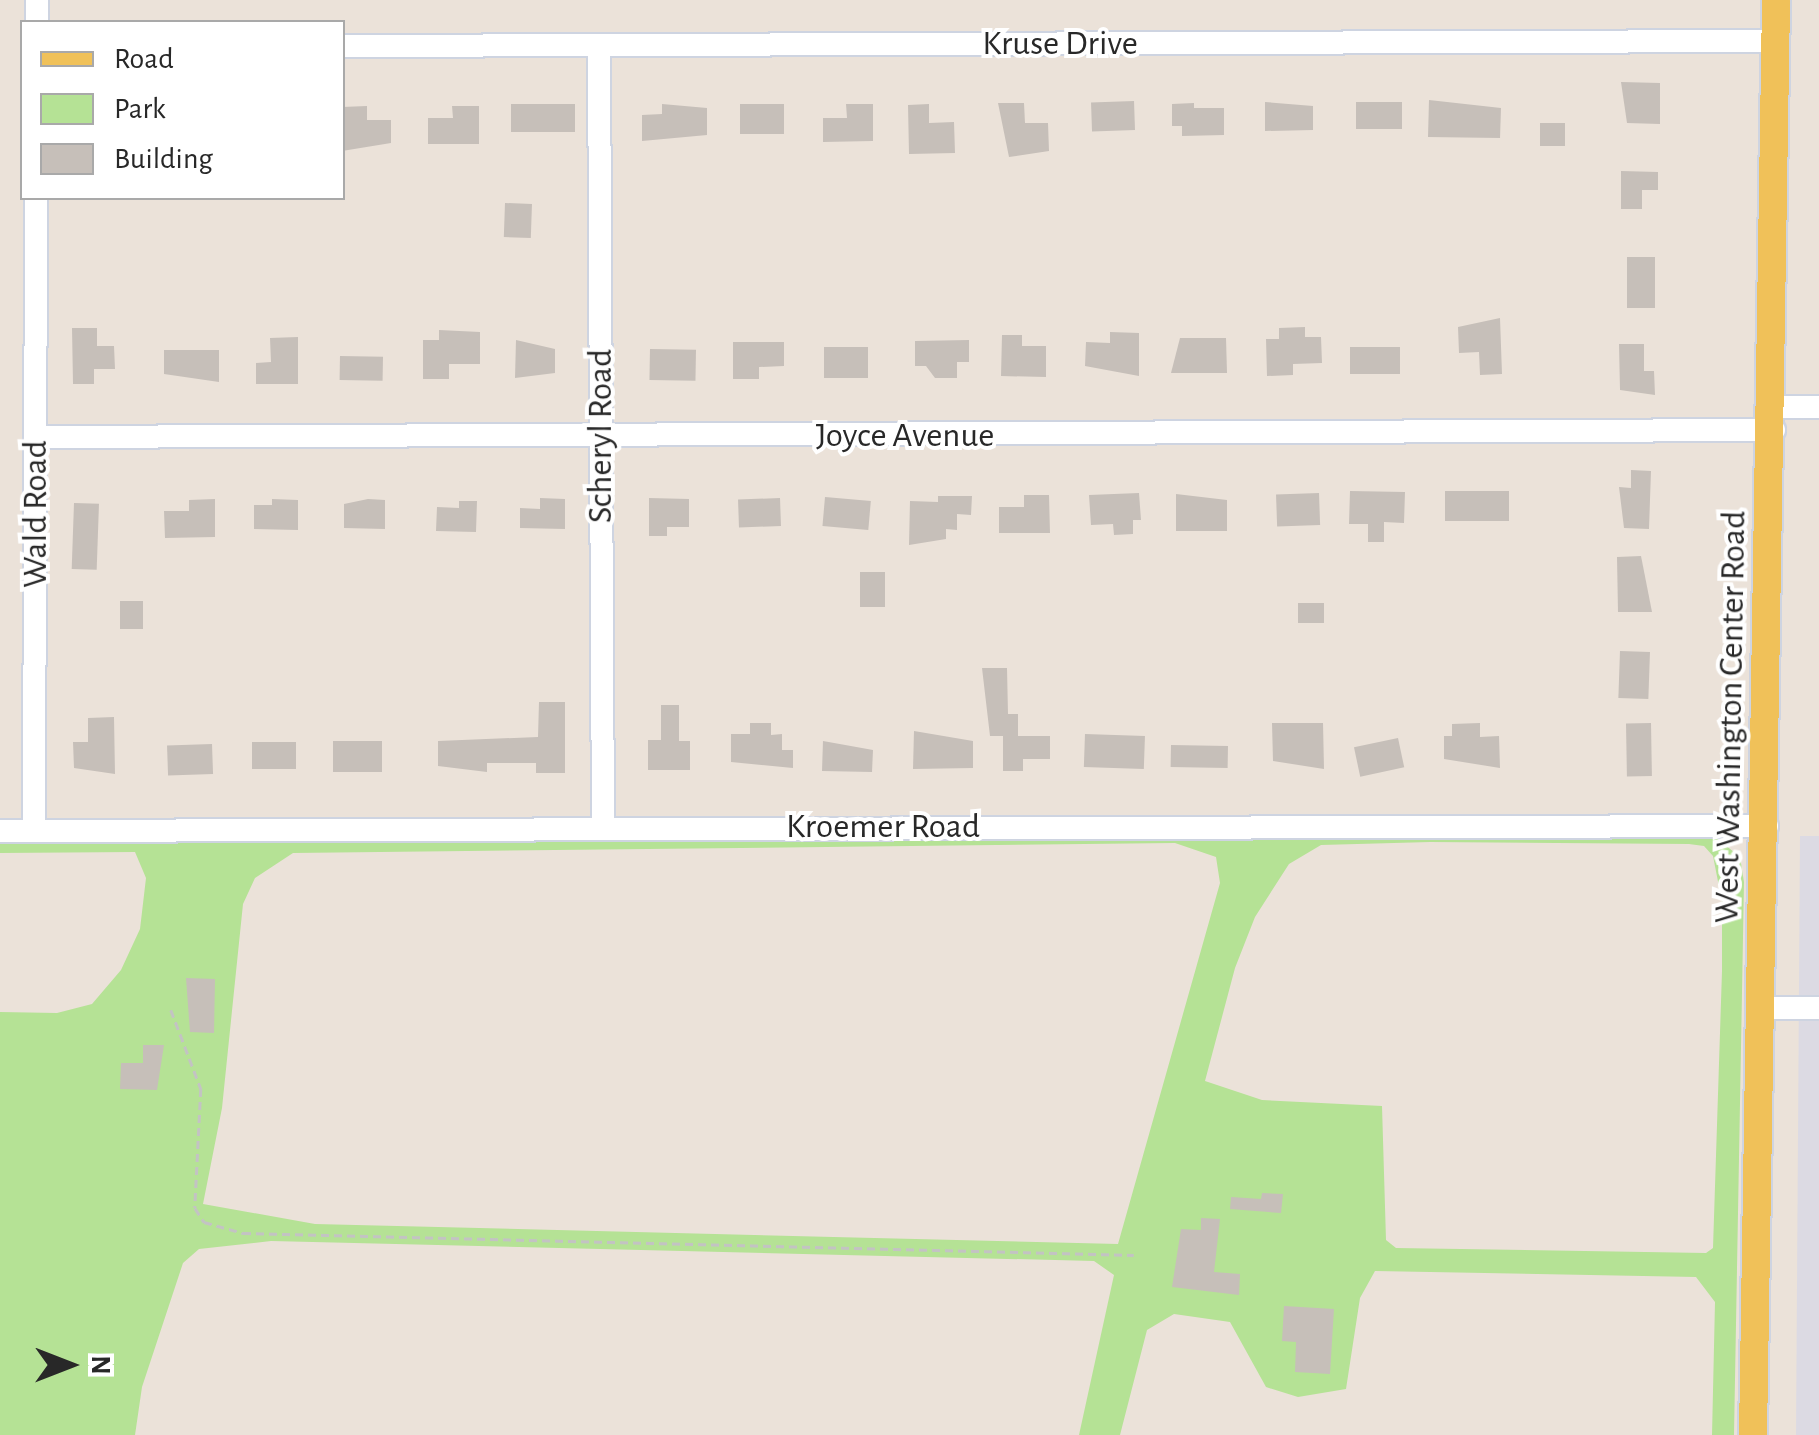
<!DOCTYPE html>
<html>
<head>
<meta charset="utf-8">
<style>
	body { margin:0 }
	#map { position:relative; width:1819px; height:1435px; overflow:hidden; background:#ebe2d9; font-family:"Alegreya Sans",sans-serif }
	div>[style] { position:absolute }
	.industrial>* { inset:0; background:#dcdae3 }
	.green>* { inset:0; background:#b5e295 }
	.building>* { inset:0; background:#c6bfb9; transform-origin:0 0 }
	.path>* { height:2.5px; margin-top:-1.25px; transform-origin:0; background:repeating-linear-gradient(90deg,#c3c3c3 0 8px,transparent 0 13px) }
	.roads { filter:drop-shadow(2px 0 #ced4e1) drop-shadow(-2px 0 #ced4e1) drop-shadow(0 2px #ced4e1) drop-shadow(0 -2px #ced4e1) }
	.minor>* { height:22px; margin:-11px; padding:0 11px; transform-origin:11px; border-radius:11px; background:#fff }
	.major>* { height:28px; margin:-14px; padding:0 14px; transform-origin:14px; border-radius:14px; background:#f0c159 }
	span { translate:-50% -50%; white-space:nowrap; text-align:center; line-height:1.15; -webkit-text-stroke:8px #fff; paint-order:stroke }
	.street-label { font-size:35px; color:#282828 }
	.legend { position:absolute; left:20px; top:20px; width:325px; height:180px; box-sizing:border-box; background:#fff; border:2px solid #a9a9a9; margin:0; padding:12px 18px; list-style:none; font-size:30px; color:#282828 }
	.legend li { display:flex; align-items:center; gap:20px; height:50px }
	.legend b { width:50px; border:2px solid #a9a9a9 }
	.north { position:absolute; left:20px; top:1315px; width:100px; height:100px; -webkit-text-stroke:8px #fff; paint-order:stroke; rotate:90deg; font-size:28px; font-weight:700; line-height:40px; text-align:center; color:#282828 }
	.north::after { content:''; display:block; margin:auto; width:35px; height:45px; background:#282828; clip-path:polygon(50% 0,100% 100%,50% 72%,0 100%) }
</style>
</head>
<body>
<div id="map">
	<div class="industrial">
		<div style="clip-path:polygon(1800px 836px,1819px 836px,1819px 1435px,1796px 1435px)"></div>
	</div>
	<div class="green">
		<div style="clip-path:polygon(evenodd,1714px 836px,1740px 857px,1744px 882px,1734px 1435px,1712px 1435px,1715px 1302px,1696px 1277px,1375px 1271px,1360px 1298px,1346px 1389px,1298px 1397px,1266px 1387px,1230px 1322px,1174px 1314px,1147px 1330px,1120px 1435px,1079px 1435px,1114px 1275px,1094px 1261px,271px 1241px,199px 1249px,183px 1263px,142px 1387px,135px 1435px,0 1435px,0 1012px,57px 1013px,92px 1004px,121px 970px,140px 929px,146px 878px,135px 852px,0 853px,0 842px,1714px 836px,1430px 842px,1689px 844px,1704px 846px,1713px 856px,1722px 902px,1722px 971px,1713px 1248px,1706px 1253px,1396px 1248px,1386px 1240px,1382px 1106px,1262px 1100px,1205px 1081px,1235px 968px,1255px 917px,1289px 864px,1321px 845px,1430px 842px,1714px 836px,1175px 843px,1216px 857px,1220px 883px,1118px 1244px,315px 1224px,203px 1204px,222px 1108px,243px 904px,255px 878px,293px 853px,1175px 843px)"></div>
	</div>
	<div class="building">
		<div style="clip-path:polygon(1621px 82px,1660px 83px,1660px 124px,1627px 123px)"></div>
		<div style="clip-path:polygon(1429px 100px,1501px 108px,1500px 138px,1428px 137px)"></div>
		<div style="left:1134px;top:101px;width:29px;height:43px;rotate:88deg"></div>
		<div style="clip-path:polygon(1265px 102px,1313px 106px,1313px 130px,1265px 131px)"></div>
		<div style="left:1356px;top:102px;width:46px;height:27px"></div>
		<div style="clip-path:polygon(998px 103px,1024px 103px,1025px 123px,1048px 123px,1049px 151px,1009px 157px)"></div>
		<div style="clip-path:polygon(1194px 103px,1194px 108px,1224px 108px,1224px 135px,1182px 136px,1182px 126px,1172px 126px,1172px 104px)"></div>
		<div style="left:575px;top:104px;width:28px;height:64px;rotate:90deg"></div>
		<div style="clip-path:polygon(662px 104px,707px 108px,707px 135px,642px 141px,642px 115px,662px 114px)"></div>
		<div style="left:740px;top:104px;width:44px;height:30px"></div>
		<div style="clip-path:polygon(846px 104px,873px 104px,873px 141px,823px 142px,823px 118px,847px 118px)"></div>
		<div style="clip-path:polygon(929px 104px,929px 123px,954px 122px,955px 153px,909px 154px,908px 105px)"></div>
		<div style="clip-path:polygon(367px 106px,367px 120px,391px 120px,391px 143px,342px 151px,342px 107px)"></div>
		<div style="clip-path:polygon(452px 106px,479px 106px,479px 144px,428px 144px,428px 118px,453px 118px)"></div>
		<div style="left:1540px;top:123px;width:25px;height:23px"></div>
		<div style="clip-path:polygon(1621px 171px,1658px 172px,1658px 190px,1642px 190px,1642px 209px,1621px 209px)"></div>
		<div style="left:505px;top:203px;width:27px;height:34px;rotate:2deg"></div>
		<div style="left:1627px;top:257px;width:28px;height:51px"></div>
		<div style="clip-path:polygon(1500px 318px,1502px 374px,1480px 375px,1479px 352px,1459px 353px,1458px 327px)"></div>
		<div style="clip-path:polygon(1305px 327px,1305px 337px,1321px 337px,1322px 363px,1293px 364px,1293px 375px,1267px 376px,1266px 339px,1279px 339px,1279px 328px)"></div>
		<div style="clip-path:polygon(72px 328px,97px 328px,97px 346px,114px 346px,115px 369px,94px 369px,94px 384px,73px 384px)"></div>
		<div style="clip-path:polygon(439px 330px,480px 332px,480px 364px,449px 364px,449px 379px,423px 379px,423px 340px,439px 340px)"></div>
		<div style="clip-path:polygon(1110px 332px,1139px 333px,1139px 376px,1085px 366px,1086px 342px,1110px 343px)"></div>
		<div style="clip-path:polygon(1002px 335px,1022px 335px,1022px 346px,1046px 346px,1046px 377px,1001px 376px)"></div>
		<div style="clip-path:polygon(298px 337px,298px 384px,256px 384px,256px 363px,271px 362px,270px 338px)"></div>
		<div style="clip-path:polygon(1180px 338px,1226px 338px,1227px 373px,1171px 373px)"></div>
		<div style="clip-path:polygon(516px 340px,555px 349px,555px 373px,515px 378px)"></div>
		<div style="clip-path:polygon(969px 340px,969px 362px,957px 362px,957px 378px,935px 378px,926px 366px,915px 366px,915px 341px)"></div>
		<div style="clip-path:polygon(733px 342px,784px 342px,784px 366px,759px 367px,759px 379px,733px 379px)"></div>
		<div style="clip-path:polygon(1619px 344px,1644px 344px,1644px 371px,1654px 371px,1655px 395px,1620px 390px)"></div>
		<div style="left:824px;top:347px;width:44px;height:31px"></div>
		<div style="left:1400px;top:347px;width:27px;height:50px;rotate:90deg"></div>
		<div style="left:650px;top:349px;width:46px;height:31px;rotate:1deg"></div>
		<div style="clip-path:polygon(164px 350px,219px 350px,219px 382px,164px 374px)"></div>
		<div style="left:340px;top:356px;width:43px;height:24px;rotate:1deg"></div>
		<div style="clip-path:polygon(1631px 470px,1651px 471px,1649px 529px,1624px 528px,1619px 487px,1631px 488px)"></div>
		<div style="clip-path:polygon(1350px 491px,1405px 492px,1404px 523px,1384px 522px,1384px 542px,1368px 542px,1368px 524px,1349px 524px)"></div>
		<div style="left:1509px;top:491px;width:30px;height:64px;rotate:90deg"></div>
		<div style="clip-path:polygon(1139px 493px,1141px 520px,1133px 520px,1133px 534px,1114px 535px,1113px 524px,1091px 525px,1089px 495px)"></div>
		<div style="left:1319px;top:493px;width:32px;height:43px;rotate:88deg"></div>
		<div style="clip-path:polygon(1176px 494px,1227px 500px,1227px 531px,1176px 531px)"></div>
		<div style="clip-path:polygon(1024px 495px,1049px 495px,1050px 533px,999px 533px,999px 507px,1024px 507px)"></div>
		<div style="clip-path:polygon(938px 496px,972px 496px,971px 515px,957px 514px,957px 530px,946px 529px,946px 539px,909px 545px,910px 501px,938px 502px)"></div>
		<div style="left:825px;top:497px;width:46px;height:29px;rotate:5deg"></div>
		<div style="clip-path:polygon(540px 498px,565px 499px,565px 529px,520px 528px,520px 508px,540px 509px)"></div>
		<div style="clip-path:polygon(649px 498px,689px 499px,689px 527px,667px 527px,667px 536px,649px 536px)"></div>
		<div style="left:780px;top:498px;width:28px;height:42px;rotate:88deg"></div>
		<div style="clip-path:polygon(215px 499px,215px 537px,165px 538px,164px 511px,189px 511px,189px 500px)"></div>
		<div style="clip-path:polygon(272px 499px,298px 500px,298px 530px,254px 529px,254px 505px,272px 505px)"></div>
		<div style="clip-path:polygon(368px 499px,385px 500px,385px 529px,344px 528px,344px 504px)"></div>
		<div style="clip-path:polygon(459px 501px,477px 501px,476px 532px,436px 531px,437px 507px,459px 508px)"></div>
		<div style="left:74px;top:503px;width:25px;height:66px;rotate:2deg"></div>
		<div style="clip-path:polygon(1641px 556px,1652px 612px,1618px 612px,1617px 557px)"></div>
		<div style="left:860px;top:572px;width:25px;height:35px"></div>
		<div style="left:120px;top:601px;width:23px;height:28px"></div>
		<div style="left:1298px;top:603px;width:26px;height:20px"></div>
		<div style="left:1620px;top:651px;width:30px;height:47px;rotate:2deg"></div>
		<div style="clip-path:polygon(982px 668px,1007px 668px,1008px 714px,1018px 714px,1018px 736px,1050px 736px,1050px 759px,1023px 759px,1023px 771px,1003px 771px,1003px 736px,990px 736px)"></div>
		<div style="clip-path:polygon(539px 702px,565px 702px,565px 773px,536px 773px,536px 763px,487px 763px,487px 772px,438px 766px,438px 741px,538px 737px)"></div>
		<div style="clip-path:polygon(661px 705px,679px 705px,679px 741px,690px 741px,690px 770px,648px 770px,648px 740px,661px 740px)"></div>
		<div style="clip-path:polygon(114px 717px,115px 774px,74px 768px,73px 742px,88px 742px,88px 718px)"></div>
		<div style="clip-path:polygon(750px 723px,771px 723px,771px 735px,782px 734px,782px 750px,793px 750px,793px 768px,731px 762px,731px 734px,750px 734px)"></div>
		<div style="clip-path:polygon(1272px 723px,1323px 723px,1324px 769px,1273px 761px)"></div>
		<div style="clip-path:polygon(1480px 723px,1480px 737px,1499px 736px,1500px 768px,1444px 759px,1444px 736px,1452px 736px,1452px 724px)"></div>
		<div style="left:1651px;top:723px;width:53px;height:25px;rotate:89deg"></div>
		<div style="clip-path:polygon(914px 731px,973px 741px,973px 768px,913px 769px)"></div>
		<div style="left:1085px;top:734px;width:60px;height:33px;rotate:2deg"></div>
		<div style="left:1398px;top:738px;width:30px;height:45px;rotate:78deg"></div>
		<div style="left:382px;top:741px;width:31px;height:49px;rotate:90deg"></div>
		<div style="clip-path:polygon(823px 741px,873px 750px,872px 772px,822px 771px)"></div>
		<div style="left:296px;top:742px;width:27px;height:44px;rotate:90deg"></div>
		<div style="left:212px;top:744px;width:30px;height:45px;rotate:88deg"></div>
		<div style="left:1171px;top:745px;width:57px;height:22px;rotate:1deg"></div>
		<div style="clip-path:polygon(186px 978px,215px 979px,214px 1033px,190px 1032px)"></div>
		<div style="clip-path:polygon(143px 1045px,164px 1045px,157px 1090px,120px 1089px,121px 1063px,143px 1063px)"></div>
		<div style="clip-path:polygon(1262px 1193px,1283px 1194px,1281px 1213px,1230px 1209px,1231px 1197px,1261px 1199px)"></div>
		<div style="clip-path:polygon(1201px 1218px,1220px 1219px,1214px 1272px,1240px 1274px,1239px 1295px,1172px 1287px,1181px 1229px,1201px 1230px)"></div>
		<div style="clip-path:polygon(1284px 1306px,1334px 1309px,1330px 1374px,1295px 1372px,1296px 1342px,1282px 1341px)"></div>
	</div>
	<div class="path">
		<div style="left:171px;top:1010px;width:85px;rotate:69.2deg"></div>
		<div style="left:201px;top:1089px;width:119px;rotate:92.9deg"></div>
		<div style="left:195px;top:1208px;width:17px;rotate:57deg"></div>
		<div style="left:204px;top:1222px;width:41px;rotate:15.8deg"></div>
		<div style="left:243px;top:1233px;width:891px;rotate:1.41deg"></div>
	</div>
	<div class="roads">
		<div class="minor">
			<div style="left:37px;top:22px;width:22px;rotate:-90deg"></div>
			<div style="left:599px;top:45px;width:782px;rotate:89.71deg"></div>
			<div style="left:342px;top:46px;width:1435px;rotate:-0.2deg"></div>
			<div style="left:1774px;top:407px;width:45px"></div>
			<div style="left:36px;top:437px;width:1738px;rotate:-0.23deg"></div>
			<div style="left:0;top:831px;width:1767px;rotate:-0.16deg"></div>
			<div style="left:34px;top:831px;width:633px;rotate:-89.82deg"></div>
			<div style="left:1762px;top:1008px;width:57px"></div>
		</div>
		<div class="major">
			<div style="left:1753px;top:1435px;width:1435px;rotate:-89.08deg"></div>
		</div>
	</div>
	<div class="street-label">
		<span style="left:1060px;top:44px">Kruse Drive</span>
		<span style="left:601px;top:436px;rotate:-90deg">Scheryl Road</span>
		<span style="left:905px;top:436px">Joyce Avenue</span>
		<span style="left:36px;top:514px;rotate:-90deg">Wald Road</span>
		<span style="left:1731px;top:717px;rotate:-89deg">West Washington Center Road</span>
		<span style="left:883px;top:827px">Kroemer Road</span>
	</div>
	<ul class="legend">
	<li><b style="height:12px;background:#f0c159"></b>Road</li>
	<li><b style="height:28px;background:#b5e295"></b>Park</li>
	<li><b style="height:28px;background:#c6bfb9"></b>Building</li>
	</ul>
	<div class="north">N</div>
</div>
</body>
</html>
